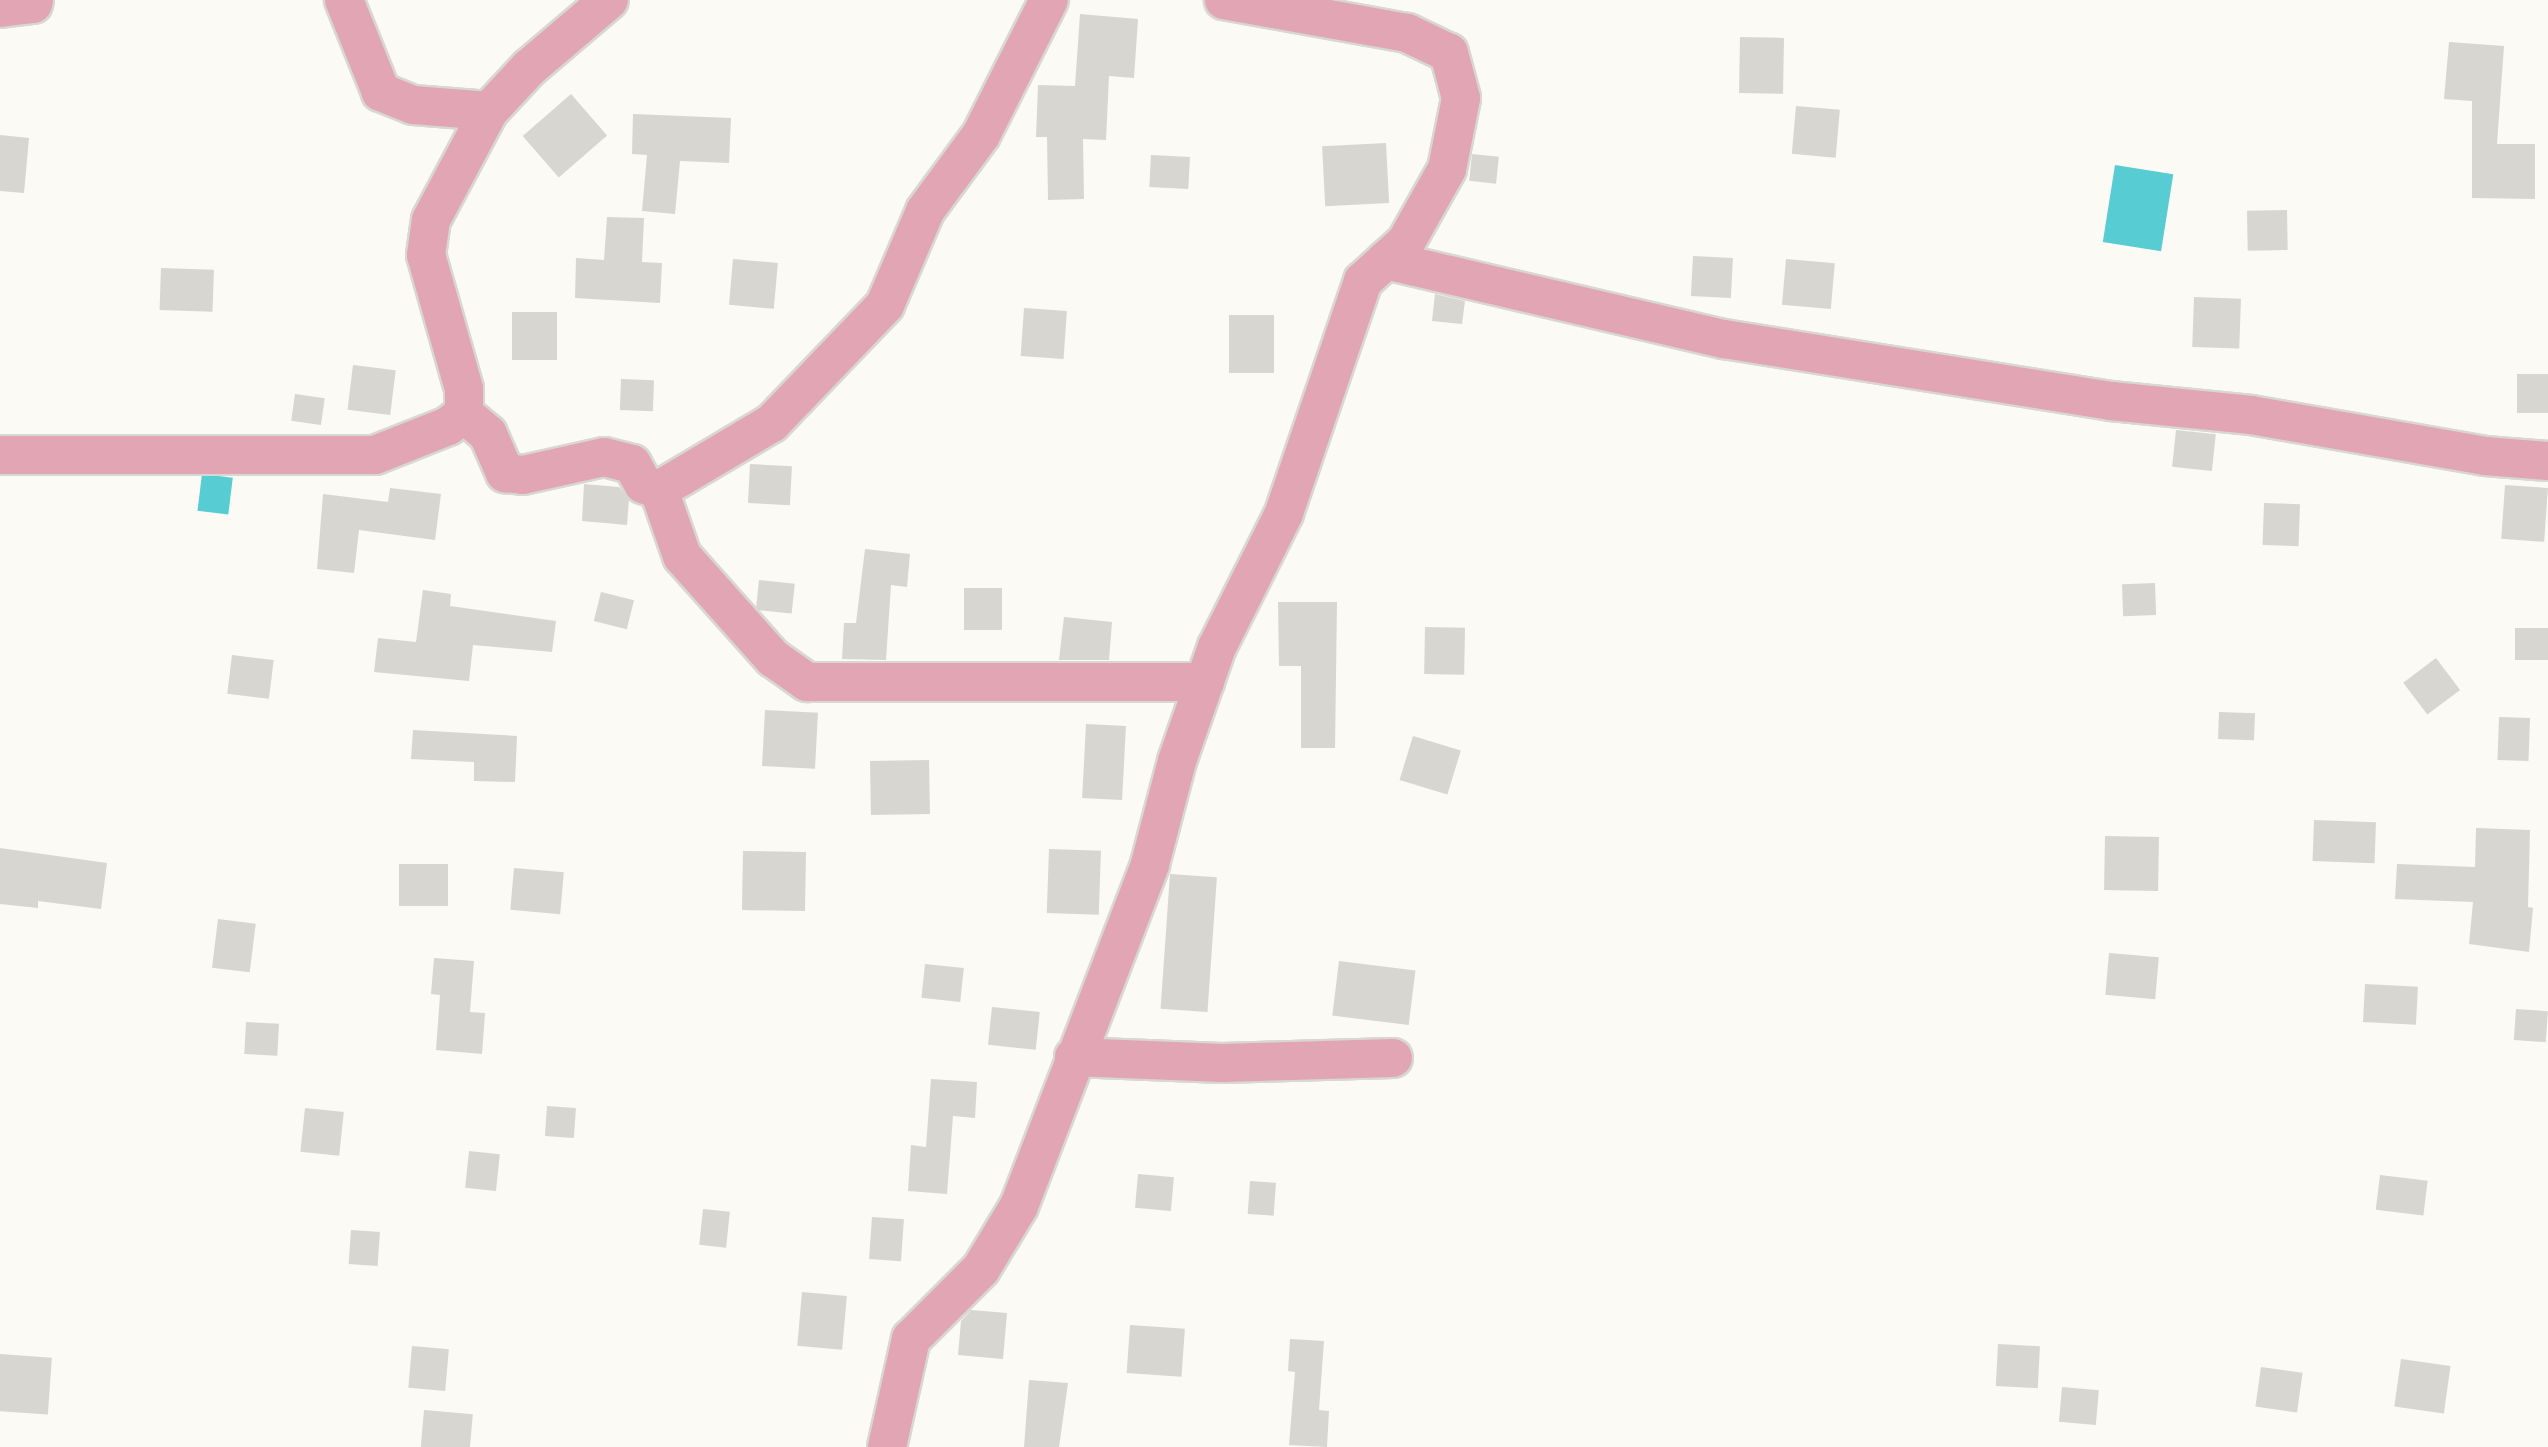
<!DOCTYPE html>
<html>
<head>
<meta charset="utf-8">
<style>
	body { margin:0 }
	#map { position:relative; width:2548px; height:1447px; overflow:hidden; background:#fbfaf5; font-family:"Open Sans",sans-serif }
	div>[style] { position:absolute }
	.water>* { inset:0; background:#57cdd3; transform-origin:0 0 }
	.building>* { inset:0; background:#d7d6d1; transform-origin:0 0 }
	.roads { filter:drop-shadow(2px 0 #d8d7d3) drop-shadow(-2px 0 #d8d7d3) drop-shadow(0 2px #d8d7d3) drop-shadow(0 -2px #d8d7d3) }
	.street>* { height:38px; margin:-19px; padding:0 19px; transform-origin:19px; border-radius:19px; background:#e2a5b3 }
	span { translate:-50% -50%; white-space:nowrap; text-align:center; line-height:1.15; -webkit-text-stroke:8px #fff; paint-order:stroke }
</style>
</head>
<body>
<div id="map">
	<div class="water">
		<div style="left:2115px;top:165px;width:59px;height:78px;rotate:9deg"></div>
		<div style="left:202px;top:474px;width:31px;height:37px;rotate:7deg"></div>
	</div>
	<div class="building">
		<div style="clip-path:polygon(1080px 14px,1138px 19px,1134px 78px,1109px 76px,1106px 140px,1083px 139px,1084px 199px,1048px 200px,1047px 137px,1036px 137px,1038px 85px,1075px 86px)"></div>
		<div style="left:1740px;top:37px;width:44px;height:56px;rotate:1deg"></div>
		<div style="clip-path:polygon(2449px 42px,2504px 46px,2497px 144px,2535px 144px,2535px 199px,2472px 198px,2472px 101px,2444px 99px)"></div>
		<div style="left:571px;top:94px;width:55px;height:64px;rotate:49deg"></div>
		<div style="left:1796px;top:106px;width:44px;height:48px;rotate:5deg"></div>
		<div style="clip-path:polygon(633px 114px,731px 118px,729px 163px,680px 161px,675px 214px,642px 211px,647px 155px,632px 154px)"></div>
		<div style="clip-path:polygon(0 135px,29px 138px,24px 193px,0 191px)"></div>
		<div style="left:1386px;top:143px;width:60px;height:64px;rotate:87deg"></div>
		<div style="left:1472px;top:154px;width:27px;height:27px;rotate:6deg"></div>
		<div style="left:1151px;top:155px;width:39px;height:32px;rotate:3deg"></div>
		<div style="left:2287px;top:210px;width:40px;height:40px;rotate:89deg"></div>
		<div style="clip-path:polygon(607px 217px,644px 218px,642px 262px,662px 263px,660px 303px,575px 298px,576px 258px,604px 260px)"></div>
		<div style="left:1693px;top:256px;width:40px;height:40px;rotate:3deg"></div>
		<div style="left:733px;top:259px;width:45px;height:46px;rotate:5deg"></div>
		<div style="left:1786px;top:259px;width:49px;height:46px;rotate:5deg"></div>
		<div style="left:161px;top:268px;width:53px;height:42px;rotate:2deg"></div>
		<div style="clip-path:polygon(1435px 294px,1465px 301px,1462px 324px,1432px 321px)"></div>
		<div style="left:2194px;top:297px;width:47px;height:50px;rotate:2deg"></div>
		<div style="left:1024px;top:308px;width:43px;height:48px;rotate:4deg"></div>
		<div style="left:512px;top:312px;width:45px;height:48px"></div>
		<div style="left:1229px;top:315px;width:45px;height:58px"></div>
		<div style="left:353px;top:365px;width:43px;height:45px;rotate:7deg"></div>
		<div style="left:2548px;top:374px;width:39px;height:31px;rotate:90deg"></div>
		<div style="left:621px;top:379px;width:33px;height:31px;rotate:2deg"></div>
		<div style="left:295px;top:394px;width:30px;height:27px;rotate:8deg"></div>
		<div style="left:2176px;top:430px;width:40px;height:37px;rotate:6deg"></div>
		<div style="left:750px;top:464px;width:42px;height:39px;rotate:3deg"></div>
		<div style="clip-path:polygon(584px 484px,619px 487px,629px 499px,627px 525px,582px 521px)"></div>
		<div style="left:2505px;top:485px;width:43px;height:54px;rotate:4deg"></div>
		<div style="clip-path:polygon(390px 488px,441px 494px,435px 540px,359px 530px,354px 573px,317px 569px,323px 494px,388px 502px)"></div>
		<div style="left:2264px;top:503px;width:36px;height:42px;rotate:2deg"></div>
		<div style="clip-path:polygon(865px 549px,910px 554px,907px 587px,891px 585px,886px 660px,842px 659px,844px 623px,856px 623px)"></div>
		<div style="left:759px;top:580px;width:36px;height:30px;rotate:6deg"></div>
		<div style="left:2155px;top:583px;width:32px;height:33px;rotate:88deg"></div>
		<div style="left:1002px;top:588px;width:42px;height:38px;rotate:90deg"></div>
		<div style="clip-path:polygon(423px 590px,451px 594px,450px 606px,556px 621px,552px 652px,473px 645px,469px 681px,374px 672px,378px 638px,416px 642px)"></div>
		<div style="left:601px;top:592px;width:34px;height:30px;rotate:14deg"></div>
		<div style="clip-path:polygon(1278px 602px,1337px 602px,1335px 748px,1301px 748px,1301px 666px,1279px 666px)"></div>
		<div style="clip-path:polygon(1064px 617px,1112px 622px,1109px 660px,1059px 660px)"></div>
		<div style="left:1425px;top:627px;width:40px;height:47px;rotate:1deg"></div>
		<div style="left:2515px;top:628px;width:33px;height:32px"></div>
		<div style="left:232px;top:655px;width:42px;height:39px;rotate:7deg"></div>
		<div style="left:2436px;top:658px;width:40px;height:41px;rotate:53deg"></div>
		<div style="left:765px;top:710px;width:53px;height:56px;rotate:3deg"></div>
		<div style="left:2219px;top:712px;width:36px;height:27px;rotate:2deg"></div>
		<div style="left:2499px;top:717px;width:31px;height:43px;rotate:2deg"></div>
		<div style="left:1086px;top:724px;width:40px;height:74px;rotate:3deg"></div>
		<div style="clip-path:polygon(413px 730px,517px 736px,515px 782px,474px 781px,474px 762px,411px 759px)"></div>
		<div style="left:1413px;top:736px;width:50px;height:46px;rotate:17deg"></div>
		<div style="left:929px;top:760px;width:54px;height:59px;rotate:89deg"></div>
		<div style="left:2314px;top:820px;width:62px;height:41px;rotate:2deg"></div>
		<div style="clip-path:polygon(2476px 828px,2530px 830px,2528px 907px,2533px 908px,2529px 952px,2469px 944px,2473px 902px,2395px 899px,2397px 864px,2475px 867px)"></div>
		<div style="left:2105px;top:836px;width:54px;height:54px;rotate:1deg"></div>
		<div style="clip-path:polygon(0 848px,107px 863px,101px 909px,38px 901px,38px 908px,0 904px)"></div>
		<div style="left:1049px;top:849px;width:52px;height:64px;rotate:2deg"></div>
		<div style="left:743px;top:851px;width:63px;height:59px;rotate:1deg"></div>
		<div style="left:448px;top:864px;width:42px;height:49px;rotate:90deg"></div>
		<div style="left:514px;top:868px;width:50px;height:42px;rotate:5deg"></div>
		<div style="left:1170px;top:874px;width:47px;height:135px;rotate:4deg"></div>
		<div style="left:218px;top:919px;width:38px;height:49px;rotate:7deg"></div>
		<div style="left:2109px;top:953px;width:50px;height:42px;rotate:5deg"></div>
		<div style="clip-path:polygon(434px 958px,474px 961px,470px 1012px,485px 1013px,482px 1054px,436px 1050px,440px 995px,431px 994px)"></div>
		<div style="left:1339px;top:961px;width:77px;height:55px;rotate:7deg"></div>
		<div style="left:925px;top:964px;width:39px;height:34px;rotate:6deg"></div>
		<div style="left:2365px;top:984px;width:53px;height:38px;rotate:3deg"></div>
		<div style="left:992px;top:1007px;width:48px;height:38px;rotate:6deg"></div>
		<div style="left:2516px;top:1009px;width:32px;height:31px;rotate:4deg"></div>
		<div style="left:246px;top:1022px;width:33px;height:32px;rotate:3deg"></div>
		<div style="clip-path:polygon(931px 1079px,977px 1082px,975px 1118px,953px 1116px,947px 1194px,908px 1191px,911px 1145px,926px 1147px)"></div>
		<div style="left:547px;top:1106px;width:29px;height:30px;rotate:4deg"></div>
		<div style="left:305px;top:1108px;width:39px;height:44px;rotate:6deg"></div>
		<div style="left:469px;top:1151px;width:31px;height:37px;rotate:6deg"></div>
		<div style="left:1138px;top:1174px;width:36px;height:34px;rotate:5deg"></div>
		<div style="left:2380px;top:1175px;width:48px;height:35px;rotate:7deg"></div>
		<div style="left:1250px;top:1181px;width:26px;height:33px;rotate:4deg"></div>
		<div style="left:703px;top:1209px;width:27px;height:36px;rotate:6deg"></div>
		<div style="left:872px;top:1217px;width:32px;height:42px;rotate:4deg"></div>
		<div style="left:351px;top:1230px;width:29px;height:34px;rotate:4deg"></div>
		<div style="left:802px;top:1292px;width:45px;height:54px;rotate:5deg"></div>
		<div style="clip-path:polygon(971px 1310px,1007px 1313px,1003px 1359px,958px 1355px,961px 1321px)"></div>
		<div style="left:1130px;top:1325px;width:55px;height:48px;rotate:4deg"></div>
		<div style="clip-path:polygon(1290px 1339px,1324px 1341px,1319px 1410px,1329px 1411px,1327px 1447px,1289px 1445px,1295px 1372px,1288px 1371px)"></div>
		<div style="left:1998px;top:1344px;width:42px;height:42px;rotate:3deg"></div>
		<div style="left:412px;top:1346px;width:37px;height:42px;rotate:5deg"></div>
		<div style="left:0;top:1354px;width:52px;height:57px;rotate:4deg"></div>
		<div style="left:2401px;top:1359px;width:50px;height:48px;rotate:8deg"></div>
		<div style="left:2261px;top:1367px;width:42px;height:40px;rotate:8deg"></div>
		<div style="clip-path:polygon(1029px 1380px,1068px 1383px,1059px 1447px,1024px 1447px)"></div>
		<div style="left:2062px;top:1387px;width:37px;height:35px;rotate:5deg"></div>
		<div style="left:424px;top:1410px;width:49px;height:37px;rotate:5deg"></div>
	</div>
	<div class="roads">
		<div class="street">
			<div style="left:0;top:8px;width:33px;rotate:-7deg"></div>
			<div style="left:33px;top:4px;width:4px;rotate:-76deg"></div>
			<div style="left:489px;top:111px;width:59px;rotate:-47.1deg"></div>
			<div style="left:529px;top:68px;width:105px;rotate:-40.4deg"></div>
			<div style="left:1386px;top:260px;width:347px;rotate:13.2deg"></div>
			<div style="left:1724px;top:339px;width:392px;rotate:9.1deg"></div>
			<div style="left:2111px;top:401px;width:141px;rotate:5.7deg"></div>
			<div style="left:2251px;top:415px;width:238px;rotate:9.9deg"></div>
			<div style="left:2485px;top:456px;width:63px;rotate:4.5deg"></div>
			<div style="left:464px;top:414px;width:31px;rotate:40deg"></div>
			<div style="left:488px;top:434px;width:43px;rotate:66.4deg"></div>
			<div style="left:505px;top:473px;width:18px;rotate:6deg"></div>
			<div style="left:523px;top:475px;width:83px;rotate:-12.5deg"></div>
			<div style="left:604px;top:457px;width:29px;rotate:14deg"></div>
			<div style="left:632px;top:464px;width:23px;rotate:61deg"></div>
			<div style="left:643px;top:484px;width:17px;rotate:21deg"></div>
			<div style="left:659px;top:490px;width:131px;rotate:-30.7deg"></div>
			<div style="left:772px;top:423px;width:163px;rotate:-46.2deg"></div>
			<div style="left:885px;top:305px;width:102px;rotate:-66.9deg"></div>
			<div style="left:925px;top:211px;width:94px;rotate:-53.6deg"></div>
			<div style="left:981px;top:135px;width:151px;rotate:-63.3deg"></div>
			<div style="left:0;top:455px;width:375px"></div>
			<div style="left:375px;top:455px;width:79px;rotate:-21.7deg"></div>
			<div style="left:448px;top:426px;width:20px;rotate:-37deg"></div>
			<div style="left:464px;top:414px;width:25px;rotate:-90deg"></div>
			<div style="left:464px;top:389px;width:139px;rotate:-105.8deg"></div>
			<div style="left:426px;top:255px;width:35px;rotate:-82deg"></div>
			<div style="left:431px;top:220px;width:123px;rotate:-62deg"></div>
			<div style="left:489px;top:111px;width:76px;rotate:-175.5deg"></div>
			<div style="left:413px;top:105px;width:35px;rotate:-158deg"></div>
			<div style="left:381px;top:92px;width:99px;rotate:-111.9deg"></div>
			<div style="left:659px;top:490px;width:70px;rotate:70.8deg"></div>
			<div style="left:682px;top:556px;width:137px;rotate:48.3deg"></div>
			<div style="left:773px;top:658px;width:42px;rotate:35.2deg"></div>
			<div style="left:807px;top:682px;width:398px"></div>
			<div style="left:1074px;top:1057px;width:148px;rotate:2.3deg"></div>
			<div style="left:1222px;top:1063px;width:171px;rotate:-1.7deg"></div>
			<div style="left:887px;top:1447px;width:111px;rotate:-77.5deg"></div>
			<div style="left:911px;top:1339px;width:99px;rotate:-45deg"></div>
			<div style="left:981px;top:1269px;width:74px;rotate:-58.9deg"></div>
			<div style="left:1019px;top:1206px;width:366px;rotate:-69deg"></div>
			<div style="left:1150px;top:864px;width:106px;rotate:-75.3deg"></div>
			<div style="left:1177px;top:761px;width:121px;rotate:-70.7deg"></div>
			<div style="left:1217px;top:647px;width:150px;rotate:-63.4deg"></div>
			<div style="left:1284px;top:513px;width:245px;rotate:-71.2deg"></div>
			<div style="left:1363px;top:281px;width:58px;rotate:-42.2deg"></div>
			<div style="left:1406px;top:242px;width:84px;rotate:-60.7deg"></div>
			<div style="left:1447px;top:169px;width:72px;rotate:-78.8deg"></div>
			<div style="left:1461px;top:98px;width:47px;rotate:-104.9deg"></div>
			<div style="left:1449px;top:53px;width:47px;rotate:-154.5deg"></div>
			<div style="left:1407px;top:33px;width:186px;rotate:-169.8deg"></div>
		</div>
	</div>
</div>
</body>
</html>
